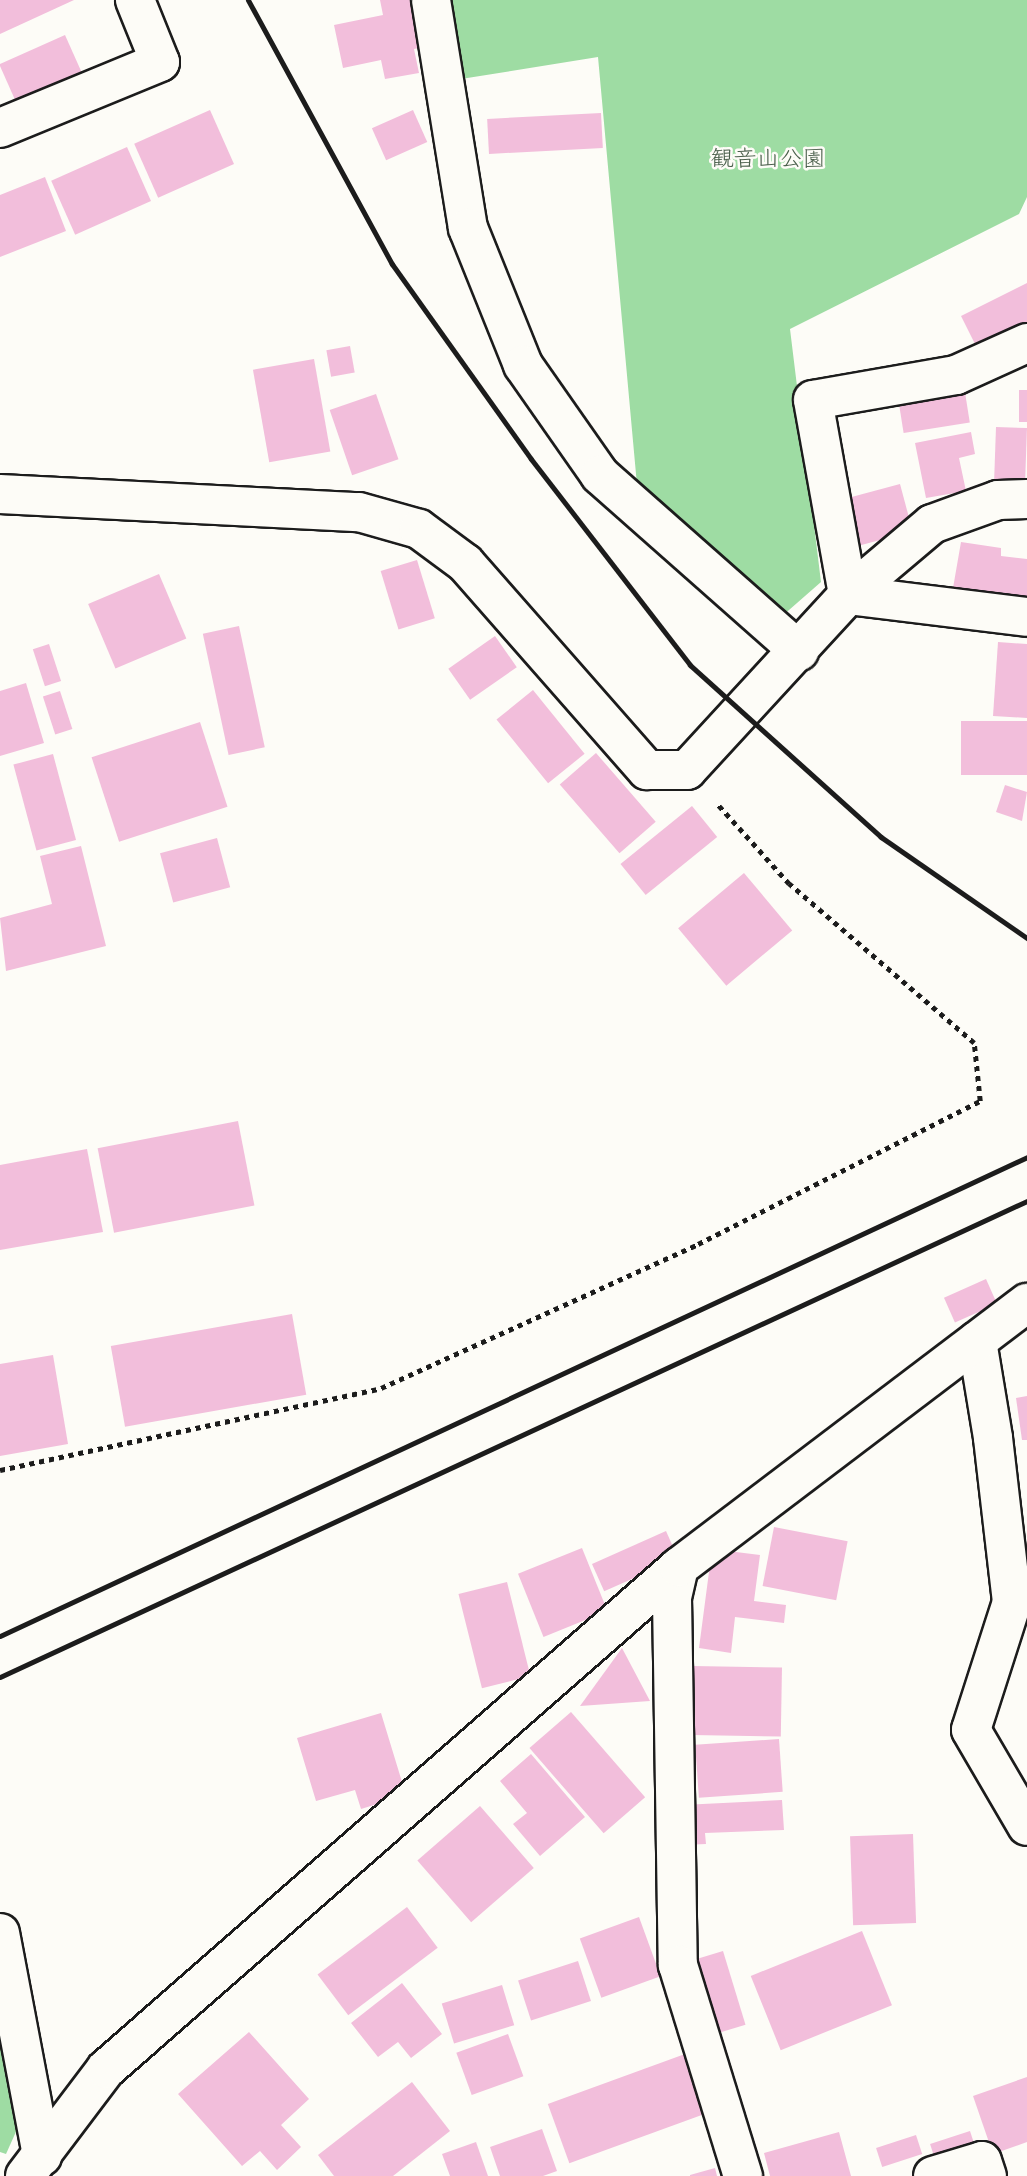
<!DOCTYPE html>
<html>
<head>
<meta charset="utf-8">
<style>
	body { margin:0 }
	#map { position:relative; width:1027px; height:2176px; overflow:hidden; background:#fdfcf7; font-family:Mynerve,"Klee One",sans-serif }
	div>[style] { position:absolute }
	.green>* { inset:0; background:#9edca3 }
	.building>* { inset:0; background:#f2bedb; transform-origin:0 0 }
	.path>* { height:4.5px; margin-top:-2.25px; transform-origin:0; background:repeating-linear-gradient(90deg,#1c1c1c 0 5px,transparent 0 10px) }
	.roads { filter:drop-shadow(2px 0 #1c1c1c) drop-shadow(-2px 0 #1c1c1c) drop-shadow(0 2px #1c1c1c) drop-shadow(0 -2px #1c1c1c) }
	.street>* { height:38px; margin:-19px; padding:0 19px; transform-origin:19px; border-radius:19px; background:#fdfcf7 }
	.rail>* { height:5px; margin:-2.5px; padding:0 2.5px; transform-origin:2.5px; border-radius:2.5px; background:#1c1c1c }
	span { translate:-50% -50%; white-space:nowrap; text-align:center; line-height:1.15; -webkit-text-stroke:5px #fdfcf7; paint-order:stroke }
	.park-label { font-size:23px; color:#4a5f4b }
</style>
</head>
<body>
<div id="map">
	<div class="green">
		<div style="clip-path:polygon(450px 0,1027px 0,1027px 197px,1019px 214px,790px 329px,821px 582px,781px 617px,637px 485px,598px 57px,461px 79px)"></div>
		<div style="clip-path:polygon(0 2034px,19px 2125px,6px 2154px,0 2152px)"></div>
	</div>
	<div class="building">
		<div style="clip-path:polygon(0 0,74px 0,0 34px)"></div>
		<div style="clip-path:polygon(380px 0,419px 0,428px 46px,414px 49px,419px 73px,385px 79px,381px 60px,343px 68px,334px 25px,383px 15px)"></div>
		<div style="left:65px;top:35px;width:48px;height:72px;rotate:66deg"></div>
		<div style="left:210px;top:110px;width:59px;height:83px;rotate:66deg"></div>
		<div style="left:413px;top:110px;width:35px;height:45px;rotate:66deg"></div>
		<div style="left:601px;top:113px;width:35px;height:114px;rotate:87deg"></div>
		<div style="left:127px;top:147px;width:59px;height:83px;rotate:66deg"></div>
		<div style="clip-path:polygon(45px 177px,66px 231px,0 257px,0 195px)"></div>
		<div style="clip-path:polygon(1027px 283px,1027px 331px,980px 354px,961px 316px)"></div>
		<div style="left:350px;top:346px;width:27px;height:24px;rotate:80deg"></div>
		<div style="left:314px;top:359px;width:94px;height:62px;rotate:80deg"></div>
		<div style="left:964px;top:386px;width:37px;height:67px;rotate:81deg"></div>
		<div style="left:1019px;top:390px;width:8px;height:32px"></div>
		<div style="left:376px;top:394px;width:69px;height:49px;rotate:71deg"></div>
		<div style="left:996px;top:427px;width:31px;height:56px;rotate:2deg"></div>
		<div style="clip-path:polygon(971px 432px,975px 454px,959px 458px,966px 491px,926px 498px,915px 443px)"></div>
		<div style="left:900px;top:484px;width:49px;height:54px;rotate:75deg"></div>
		<div style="clip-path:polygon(961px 542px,1001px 548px,1001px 556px,1027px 559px,1027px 598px,953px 588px)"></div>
		<div style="left:417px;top:560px;width:61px;height:38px;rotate:73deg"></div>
		<div style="left:159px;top:574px;width:70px;height:77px;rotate:67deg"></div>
		<div style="left:239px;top:626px;width:124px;height:37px;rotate:78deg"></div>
		<div style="left:495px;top:636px;width:38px;height:57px;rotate:55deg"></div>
		<div style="clip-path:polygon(998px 642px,1027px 644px,1027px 718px,993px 716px)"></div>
		<div style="left:49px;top:644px;width:39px;height:17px;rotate:72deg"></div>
		<div style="clip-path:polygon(26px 683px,44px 743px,0 756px,0 691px)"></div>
		<div style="left:533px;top:690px;width:82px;height:47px;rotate:51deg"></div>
		<div style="left:60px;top:691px;width:40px;height:18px;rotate:72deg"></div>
		<div style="left:1027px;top:721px;width:54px;height:66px;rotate:90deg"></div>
		<div style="left:200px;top:722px;width:89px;height:114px;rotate:72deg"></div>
		<div style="left:596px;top:753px;width:91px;height:48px;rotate:49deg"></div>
		<div style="left:53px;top:754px;width:89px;height:41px;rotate:75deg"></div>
		<div style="clip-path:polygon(1005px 785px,1027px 792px,1022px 821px,996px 812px)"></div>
		<div style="left:692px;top:806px;width:40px;height:92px;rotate:51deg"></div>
		<div style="left:217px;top:838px;width:51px;height:59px;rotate:75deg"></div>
		<div style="clip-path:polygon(81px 846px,106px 946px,6px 971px,0 918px,52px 904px,40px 856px)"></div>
		<div style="left:744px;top:873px;width:75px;height:86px;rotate:50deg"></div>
		<div style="left:238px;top:1121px;width:86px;height:143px;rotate:79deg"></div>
		<div style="clip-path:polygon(87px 1149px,103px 1232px,0 1250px,0 1165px)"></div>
		<div style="left:986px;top:1279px;width:27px;height:46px;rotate:66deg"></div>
		<div style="left:292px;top:1314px;width:82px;height:184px;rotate:80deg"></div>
		<div style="clip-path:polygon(53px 1355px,68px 1444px,0 1456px,0 1364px)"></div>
		<div style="clip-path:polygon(1027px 1396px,1027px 1440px,1022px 1440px,1016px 1398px)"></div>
		<div style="left:774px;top:1527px;width:75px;height:60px;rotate:11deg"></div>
		<div style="left:666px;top:1531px;width:30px;height:81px;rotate:66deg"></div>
		<div style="left:582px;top:1548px;width:68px;height:69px;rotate:68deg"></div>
		<div style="clip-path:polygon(712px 1549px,760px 1555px,754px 1601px,786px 1605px,784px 1623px,735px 1617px,731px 1653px,699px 1648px)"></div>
		<div style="left:507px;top:1582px;width:97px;height:50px;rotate:76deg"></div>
		<div style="clip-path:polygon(622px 1648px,650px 1701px,580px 1706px)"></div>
		<div style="left:693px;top:1666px;width:89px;height:69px;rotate:1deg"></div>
		<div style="left:571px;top:1712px;width:113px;height:55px;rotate:49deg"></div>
		<div style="clip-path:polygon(381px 1713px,406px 1795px,361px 1809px,355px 1790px,316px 1801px,297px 1738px)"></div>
		<div style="left:779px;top:1739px;width:53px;height:84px;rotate:86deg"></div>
		<div style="clip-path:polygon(531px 1754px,585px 1817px,540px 1856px,513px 1824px,527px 1813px,500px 1781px)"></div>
		<div style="clip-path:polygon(782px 1800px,784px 1830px,705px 1833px,706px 1844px,684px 1845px,682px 1805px)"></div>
		<div style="left:480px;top:1806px;width:82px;height:83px;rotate:49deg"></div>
		<div style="left:913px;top:1834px;width:89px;height:63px;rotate:88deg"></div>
		<div style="left:407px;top:1907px;width:51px;height:112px;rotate:53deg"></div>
		<div style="left:639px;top:1917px;width:63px;height:63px;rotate:70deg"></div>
		<div style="left:862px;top:1931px;width:80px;height:120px;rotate:68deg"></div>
		<div style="left:723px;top:1951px;width:77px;height:37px;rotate:73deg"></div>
		<div style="left:578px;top:1961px;width:42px;height:63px;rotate:72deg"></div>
		<div style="clip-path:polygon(402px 1983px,442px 2034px,411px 2058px,398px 2042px,378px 2057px,351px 2023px)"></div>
		<div style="left:502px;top:1985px;width:42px;height:63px;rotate:73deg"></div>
		<div style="clip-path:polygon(249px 2032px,309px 2099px,281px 2125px,301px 2147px,277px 2170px,260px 2151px,242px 2166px,178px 2094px)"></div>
		<div style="left:508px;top:2034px;width:45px;height:55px;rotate:70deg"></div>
		<div style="left:685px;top:2054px;width:63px;height:146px;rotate:70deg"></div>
		<div style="clip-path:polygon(1027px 2077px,1027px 2142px,993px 2154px,973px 2096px)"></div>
		<div style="clip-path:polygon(412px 2082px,450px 2131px,393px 2176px,334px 2176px,318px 2155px)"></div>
		<div style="clip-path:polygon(542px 2129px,557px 2171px,543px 2176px,500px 2176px,490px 2147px)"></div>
		<div style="left:970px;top:2131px;width:20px;height:42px;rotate:72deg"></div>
		<div style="clip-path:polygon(839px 2132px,851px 2176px,770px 2176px,764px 2153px)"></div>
		<div style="left:916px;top:2135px;width:20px;height:42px;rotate:72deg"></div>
		<div style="clip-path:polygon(476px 2142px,488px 2176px,450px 2176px,442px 2154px)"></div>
		<div style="clip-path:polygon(715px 2168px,717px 2176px,690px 2176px,690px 2175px)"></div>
	</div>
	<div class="path">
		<div style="left:0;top:1470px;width:390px;rotate:-12.1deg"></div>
		<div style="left:381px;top:1388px;width:348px;rotate:-24.4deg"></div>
		<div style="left:698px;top:1244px;width:316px;rotate:-26.9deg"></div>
		<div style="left:980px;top:1101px;width:58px;rotate:-95.9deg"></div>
		<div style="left:974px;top:1043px;width:244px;rotate:-139.3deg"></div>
		<div style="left:789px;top:884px;width:109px;rotate:-132deg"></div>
	</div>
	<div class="roads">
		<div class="street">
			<div style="left:431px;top:0;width:231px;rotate:80.8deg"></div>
			<div style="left:468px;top:228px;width:148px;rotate:68.1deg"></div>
			<div style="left:523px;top:365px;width:134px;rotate:55deg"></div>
			<div style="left:600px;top:475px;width:266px;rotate:41.5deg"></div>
			<div style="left:0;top:128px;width:173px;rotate:-22.4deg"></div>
			<div style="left:160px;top:62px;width:67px;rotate:-112deg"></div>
			<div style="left:1027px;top:343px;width:78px;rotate:155.7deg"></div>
			<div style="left:956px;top:375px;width:145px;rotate:170.1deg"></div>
			<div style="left:813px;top:400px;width:198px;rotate:79.8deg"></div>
			<div style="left:848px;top:595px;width:180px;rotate:7deg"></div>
			<div style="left:0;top:494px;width:359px;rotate:2.9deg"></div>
			<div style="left:359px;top:512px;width:62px;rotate:15.8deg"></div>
			<div style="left:419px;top:529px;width:57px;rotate:36.5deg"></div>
			<div style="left:465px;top:563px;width:276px;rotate:48.7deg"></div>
			<div style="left:647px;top:770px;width:40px"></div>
			<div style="left:687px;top:770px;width:238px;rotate:-47.4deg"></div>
			<div style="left:848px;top:595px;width:110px;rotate:-40.2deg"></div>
			<div style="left:932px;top:524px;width:70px;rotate:-20deg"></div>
			<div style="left:998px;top:500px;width:29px;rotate:-2deg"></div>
			<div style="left:977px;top:1341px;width:98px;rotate:80.6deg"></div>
			<div style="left:993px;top:1438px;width:165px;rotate:83.4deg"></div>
			<div style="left:1012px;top:1602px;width:134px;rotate:107.8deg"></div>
			<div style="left:971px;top:1730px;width:111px;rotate:59.7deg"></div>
			<div style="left:679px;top:1567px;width:32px;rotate:103deg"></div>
			<div style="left:672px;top:1598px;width:367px;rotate:89.1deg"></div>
			<div style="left:678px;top:1965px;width:221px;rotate:72.9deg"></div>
			<div style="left:0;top:1933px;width:227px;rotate:79.3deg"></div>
			<div style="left:25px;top:2176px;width:134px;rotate:-52.9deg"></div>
			<div style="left:106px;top:2069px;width:762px;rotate:-41.22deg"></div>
			<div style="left:679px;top:1567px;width:437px;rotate:-37.2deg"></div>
			<div style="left:933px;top:2176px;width:51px;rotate:-17deg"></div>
			<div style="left:982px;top:2161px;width:16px;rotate:72deg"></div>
		</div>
	</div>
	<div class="rail">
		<div style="left:248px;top:0;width:301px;rotate:61.4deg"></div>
		<div style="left:392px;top:264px;width:239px;rotate:54.5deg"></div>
		<div style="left:531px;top:459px;width:260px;rotate:52.3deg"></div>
		<div style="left:690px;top:665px;width:257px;rotate:42deg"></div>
		<div style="left:881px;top:837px;width:178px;rotate:34.7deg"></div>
		<div style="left:0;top:1636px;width:1133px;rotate:-25deg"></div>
		<div style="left:0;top:1677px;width:1132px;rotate:-24.87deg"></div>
	</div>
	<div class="park-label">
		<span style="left:768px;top:160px">観音山公園</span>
	</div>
</div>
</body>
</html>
